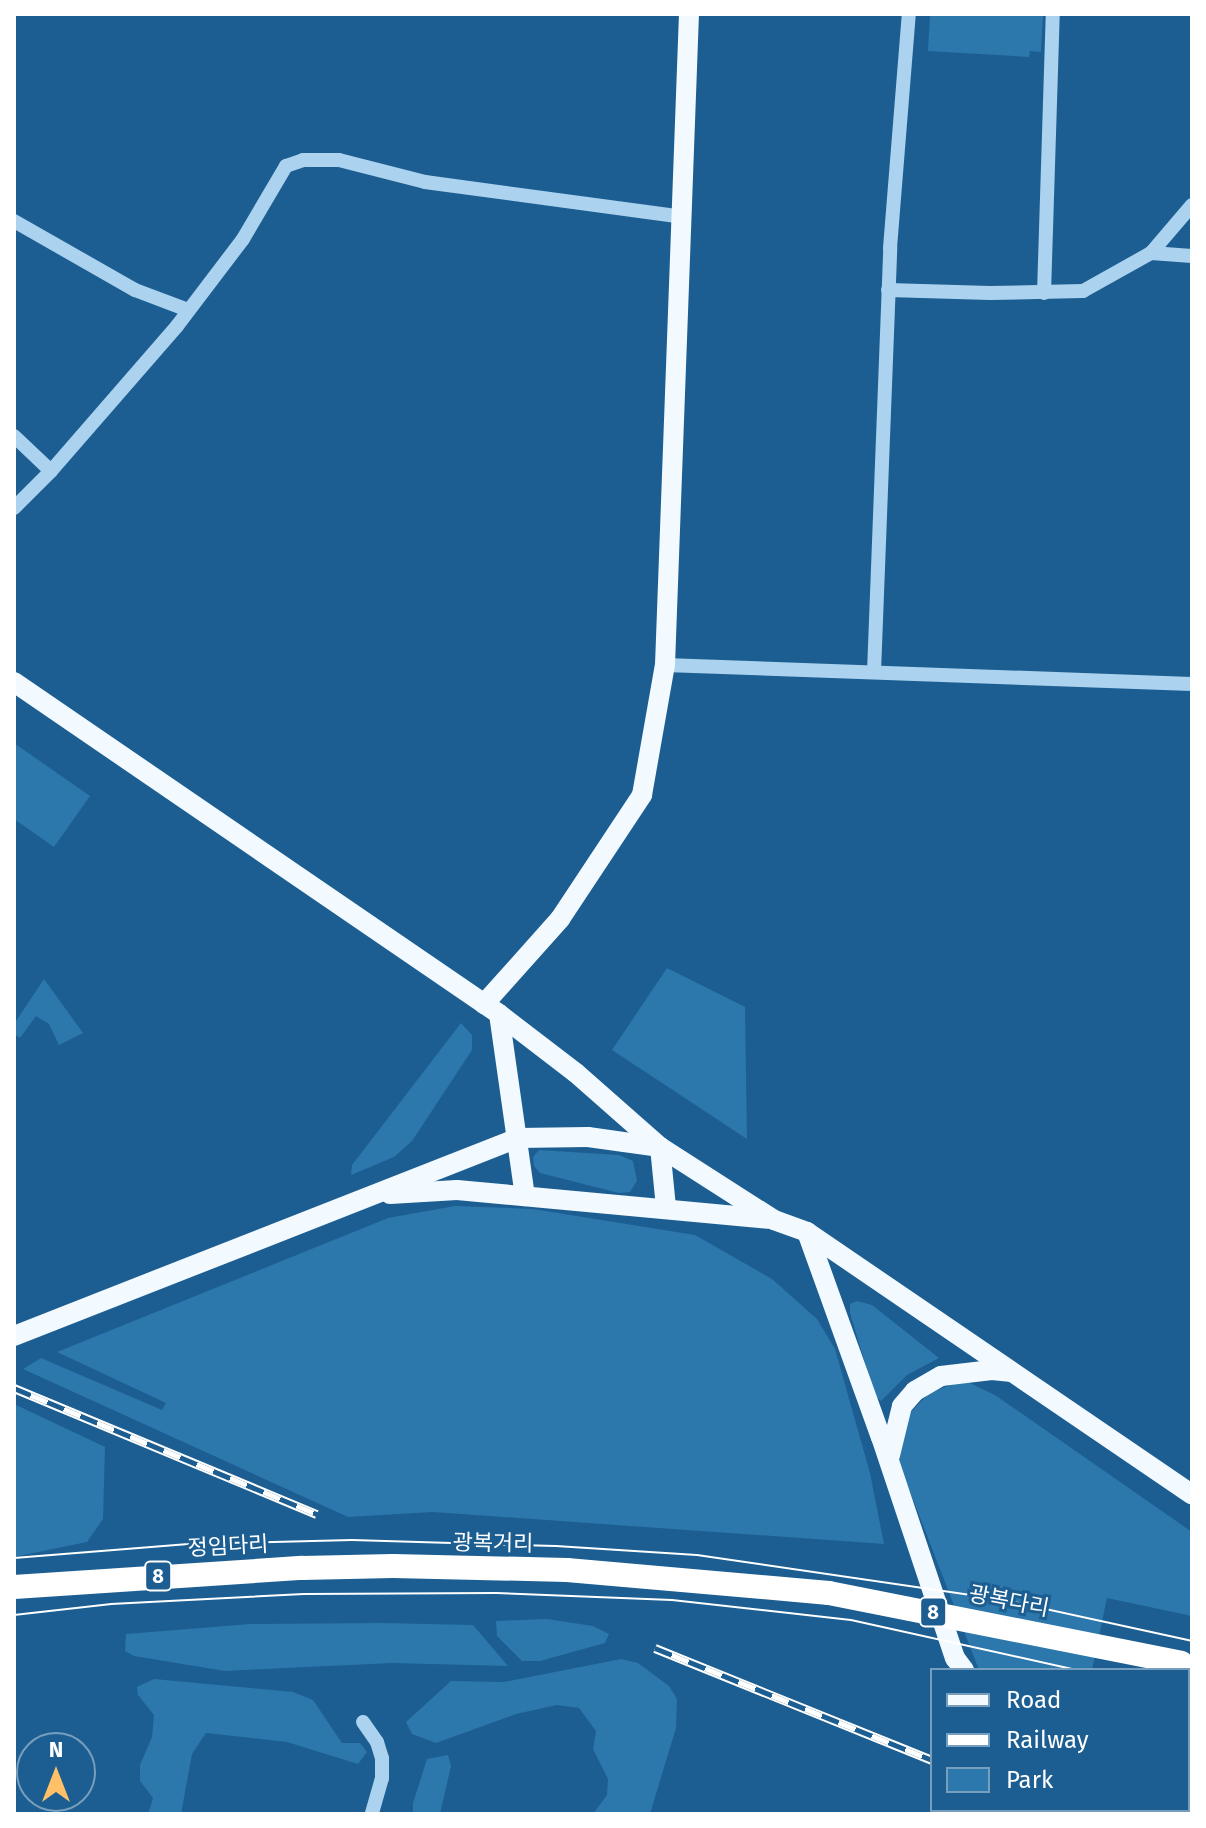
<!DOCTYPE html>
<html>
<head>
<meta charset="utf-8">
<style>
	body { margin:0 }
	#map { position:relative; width:1206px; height:1828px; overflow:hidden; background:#1c5e91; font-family:"Fira Sans","Noto Sans KR",sans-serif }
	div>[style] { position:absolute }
	.green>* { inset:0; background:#2c77ac }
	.minor>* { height:14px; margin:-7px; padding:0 7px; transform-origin:7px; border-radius:7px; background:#abd2ee }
	.major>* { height:20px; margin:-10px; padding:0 10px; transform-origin:10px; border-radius:10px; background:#f2f9ff }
	.highway>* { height:24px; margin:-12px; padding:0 12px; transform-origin:12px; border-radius:12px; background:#fff }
	.tram>* { height:2px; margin:-1px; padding:0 1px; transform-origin:1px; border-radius:1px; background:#fff }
	.rail>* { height:9px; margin-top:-4.5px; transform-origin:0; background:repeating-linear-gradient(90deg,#1c5e91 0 18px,#fff 0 36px); box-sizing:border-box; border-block:2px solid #fff }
	.highway-bridge>* { height:24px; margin:-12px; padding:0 12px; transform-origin:12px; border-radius:12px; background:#fff }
	span { translate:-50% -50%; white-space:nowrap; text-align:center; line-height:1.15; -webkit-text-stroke:6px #1c5e91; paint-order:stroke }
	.shield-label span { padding:2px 6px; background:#1c5e91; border:2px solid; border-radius:6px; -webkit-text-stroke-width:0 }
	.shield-label { font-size:20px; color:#fff; font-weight:700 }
	.street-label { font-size:22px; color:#fff }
	.frame { position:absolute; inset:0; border:16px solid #fff; pointer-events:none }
	.legend { position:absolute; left:930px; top:1668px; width:260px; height:144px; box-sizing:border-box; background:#1c5e91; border:2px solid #779ebd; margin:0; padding:10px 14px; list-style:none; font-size:24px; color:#fff }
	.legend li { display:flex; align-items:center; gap:16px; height:40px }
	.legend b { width:40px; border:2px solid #779ebd }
	.north { position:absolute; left:16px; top:1732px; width:80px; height:80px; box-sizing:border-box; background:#1c5e91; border:2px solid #779ebd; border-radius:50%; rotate:0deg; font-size:22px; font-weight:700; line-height:32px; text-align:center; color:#fff }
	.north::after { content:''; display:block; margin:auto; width:28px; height:36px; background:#ffc068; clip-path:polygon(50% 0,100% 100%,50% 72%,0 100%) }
</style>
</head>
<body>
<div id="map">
	<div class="green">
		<div style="clip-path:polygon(930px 14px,1043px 15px,1041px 52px,1030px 51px,1029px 57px,928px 51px)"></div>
		<div style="clip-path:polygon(14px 743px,90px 796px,54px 847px,14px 819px)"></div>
		<div style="clip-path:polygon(667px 968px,745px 1007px,747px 1139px,612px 1050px)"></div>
		<div style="clip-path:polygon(44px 979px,83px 1033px,59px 1045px,49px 1024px,36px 1016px,20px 1038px,14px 1034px,14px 1024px)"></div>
		<div style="clip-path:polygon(461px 1023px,472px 1035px,472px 1050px,412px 1141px,394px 1157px,351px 1175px,352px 1165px)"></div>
		<div style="clip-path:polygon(539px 1150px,619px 1155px,633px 1161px,637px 1181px,630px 1192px,619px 1193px,540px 1173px,534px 1166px,533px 1157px)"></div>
		<div style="clip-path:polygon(455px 1206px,533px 1209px,695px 1235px,772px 1279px,817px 1319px,835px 1349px,870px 1473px,884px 1544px,433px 1512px,348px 1517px,23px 1369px,41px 1358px,162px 1410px,166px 1403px,57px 1352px,388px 1218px)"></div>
		<div style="clip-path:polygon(857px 1301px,872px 1305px,939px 1358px,907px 1375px,881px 1401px,875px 1396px,850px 1313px,850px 1304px)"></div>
		<div style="clip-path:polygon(957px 1382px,970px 1383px,995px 1395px,1192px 1532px,1192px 1616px,1107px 1598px,1092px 1670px,979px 1670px,897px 1458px,909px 1414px,928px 1394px)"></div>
		<div style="clip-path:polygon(14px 1404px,105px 1447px,103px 1519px,87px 1542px,14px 1557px)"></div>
		<div style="clip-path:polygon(547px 1619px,593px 1626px,609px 1634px,605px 1643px,540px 1661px,522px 1661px,497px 1636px,496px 1621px)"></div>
		<div style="clip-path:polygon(382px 1623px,473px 1625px,508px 1666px,392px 1663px,225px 1671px,134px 1656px,125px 1651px,126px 1634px,250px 1624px)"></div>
		<div style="clip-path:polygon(621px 1659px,638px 1663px,669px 1686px,677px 1699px,676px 1728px,650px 1814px,593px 1814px,607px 1795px,608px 1779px,593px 1749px,596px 1731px,579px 1708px,557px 1705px,516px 1714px,436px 1743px,412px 1734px,406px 1722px,451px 1681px,504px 1682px)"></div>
		<div style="clip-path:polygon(154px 1679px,293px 1692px,313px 1700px,342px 1743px,360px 1743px,367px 1752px,358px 1764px,287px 1742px,206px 1733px,192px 1754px,181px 1814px,148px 1814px,153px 1798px,140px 1781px,140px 1765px,152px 1737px,154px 1715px,138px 1695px,137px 1687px)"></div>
		<div style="clip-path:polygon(448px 1755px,451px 1766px,440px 1814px,413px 1814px,413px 1803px,427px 1759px)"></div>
	</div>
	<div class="minor">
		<div style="left:14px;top:221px;width:139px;rotate:29.7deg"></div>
		<div style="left:135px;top:290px;width:57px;rotate:20.7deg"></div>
		<div style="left:1151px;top:253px;width:41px;rotate:4.2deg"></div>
		<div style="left:888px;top:290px;width:102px;rotate:1.7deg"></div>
		<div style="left:990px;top:293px;width:93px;rotate:-1.2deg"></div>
		<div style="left:1083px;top:291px;width:78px;rotate:-29.2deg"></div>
		<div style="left:1151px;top:253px;width:63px;rotate:-49.5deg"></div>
		<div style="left:1044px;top:293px;width:279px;rotate:-88.2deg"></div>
		<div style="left:14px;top:436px;width:51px;rotate:43.4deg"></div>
		<div style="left:14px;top:508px;width:52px;rotate:-45deg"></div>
		<div style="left:51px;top:471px;width:192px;rotate:-49deg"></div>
		<div style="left:177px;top:326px;width:109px;rotate:-52.8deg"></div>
		<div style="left:243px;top:239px;width:85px;rotate:-59.5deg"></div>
		<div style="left:286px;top:166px;width:18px;rotate:-19deg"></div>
		<div style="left:303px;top:160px;width:36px"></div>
		<div style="left:339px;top:160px;width:89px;rotate:14.3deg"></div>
		<div style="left:425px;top:182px;width:261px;rotate:7.7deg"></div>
		<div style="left:665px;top:665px;width:527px;rotate:2.06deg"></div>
		<div style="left:874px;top:672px;width:424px;rotate:-87.8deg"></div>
		<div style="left:890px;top:248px;width:235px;rotate:-85.4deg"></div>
		<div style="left:363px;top:1722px;width:24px;rotate:55deg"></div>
		<div style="left:377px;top:1742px;width:17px;rotate:73deg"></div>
		<div style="left:382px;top:1758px;width:20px;rotate:90deg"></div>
		<div style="left:382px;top:1778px;width:37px;rotate:106deg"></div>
	</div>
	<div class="major">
		<div style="left:14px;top:682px;width:588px;rotate:34.39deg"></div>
		<div style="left:499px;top:1014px;width:97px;rotate:37.5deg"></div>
		<div style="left:576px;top:1073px;width:112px;rotate:41.4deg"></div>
		<div style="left:660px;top:1147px;width:135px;rotate:32.6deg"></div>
		<div style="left:774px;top:1220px;width:35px;rotate:20deg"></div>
		<div style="left:807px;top:1232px;width:466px;rotate:34.3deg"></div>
		<div style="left:484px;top:1004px;width:114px;rotate:-48.2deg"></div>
		<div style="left:560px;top:919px;width:149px;rotate:-56.5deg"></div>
		<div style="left:642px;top:795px;width:132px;rotate:-80deg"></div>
		<div style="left:665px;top:665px;width:651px;rotate:-87.89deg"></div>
		<div style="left:499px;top:1014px;width:184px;rotate:81.9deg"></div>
		<div style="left:660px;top:1147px;width:60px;rotate:84.3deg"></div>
		<div style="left:390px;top:1194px;width:67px;rotate:-3.4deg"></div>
		<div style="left:457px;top:1190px;width:312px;rotate:5.3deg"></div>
		<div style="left:807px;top:1232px;width:218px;rotate:70.2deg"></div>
		<div style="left:881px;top:1437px;width:233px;rotate:71.5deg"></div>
		<div style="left:955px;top:1658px;width:15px;rotate:53deg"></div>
		<div style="left:14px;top:1336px;width:541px;rotate:-21.45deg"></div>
		<div style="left:518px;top:1138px;width:70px;rotate:-0.8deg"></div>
		<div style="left:588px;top:1137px;width:73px;rotate:7.9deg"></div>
		<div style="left:890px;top:1455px;width:50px;rotate:-76.2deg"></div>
		<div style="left:902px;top:1406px;width:20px;rotate:-49deg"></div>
		<div style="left:915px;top:1391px;width:30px;rotate:-30deg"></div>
		<div style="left:941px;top:1376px;width:51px;rotate:-6.7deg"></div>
		<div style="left:992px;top:1370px;width:20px;rotate:6deg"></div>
		<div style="left:1188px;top:1797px;width:4px;rotate:14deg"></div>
	</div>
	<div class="highway">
		<div style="left:14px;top:1587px;width:289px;rotate:-3.8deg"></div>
		<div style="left:1188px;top:1770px;width:4px"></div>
	</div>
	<div class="tram">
		<div style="left:14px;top:1558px;width:175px;rotate:-4.6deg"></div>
		<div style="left:188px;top:1544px;width:164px;rotate:-1.4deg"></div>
		<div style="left:352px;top:1540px;width:204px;rotate:1.7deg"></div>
		<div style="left:556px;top:1546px;width:141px;rotate:3.7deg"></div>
		<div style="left:697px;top:1555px;width:306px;rotate:8.3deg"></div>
		<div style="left:1000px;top:1599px;width:197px;rotate:12.3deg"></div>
		<div style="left:14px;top:1615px;width:98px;rotate:-6.5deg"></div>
		<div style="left:111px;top:1604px;width:193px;rotate:-3deg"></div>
		<div style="left:304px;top:1594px;width:192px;rotate:-0.3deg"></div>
		<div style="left:496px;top:1593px;width:176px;rotate:2.3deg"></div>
		<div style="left:672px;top:1600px;width:180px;rotate:6.4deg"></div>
		<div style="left:851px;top:1620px;width:231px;rotate:12.5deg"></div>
		<div style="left:1188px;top:1694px;width:4px;rotate:14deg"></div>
	</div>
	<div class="rail">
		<div style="left:14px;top:1388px;width:328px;rotate:22.6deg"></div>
		<div style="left:655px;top:1648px;width:299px;rotate:22deg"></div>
		<div style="left:1056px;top:1810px;width:11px;rotate:22deg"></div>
	</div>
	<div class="highway-bridge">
		<div style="left:302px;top:1568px;width:91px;rotate:-1.3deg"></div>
		<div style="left:393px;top:1566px;width:174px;rotate:1.3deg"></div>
		<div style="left:567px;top:1570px;width:263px;rotate:5deg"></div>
		<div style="left:829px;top:1593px;width:359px;rotate:11.2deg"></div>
	</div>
	<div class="shield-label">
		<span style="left:158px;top:1576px">8</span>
		<span style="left:933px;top:1612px">8</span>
	</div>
	<div class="street-label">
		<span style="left:493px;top:1543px;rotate:1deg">광복거리</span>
		<span style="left:228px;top:1546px;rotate:-3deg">정임다리</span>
		<span style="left:1009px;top:1601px;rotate:11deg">광복다리</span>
	</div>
	<div class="frame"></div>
	<ul class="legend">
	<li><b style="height:10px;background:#f2f9ff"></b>Road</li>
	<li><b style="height:10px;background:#fff"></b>Railway</li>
	<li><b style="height:22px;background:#2c77ac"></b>Park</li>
	</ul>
	<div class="north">N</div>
</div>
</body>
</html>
